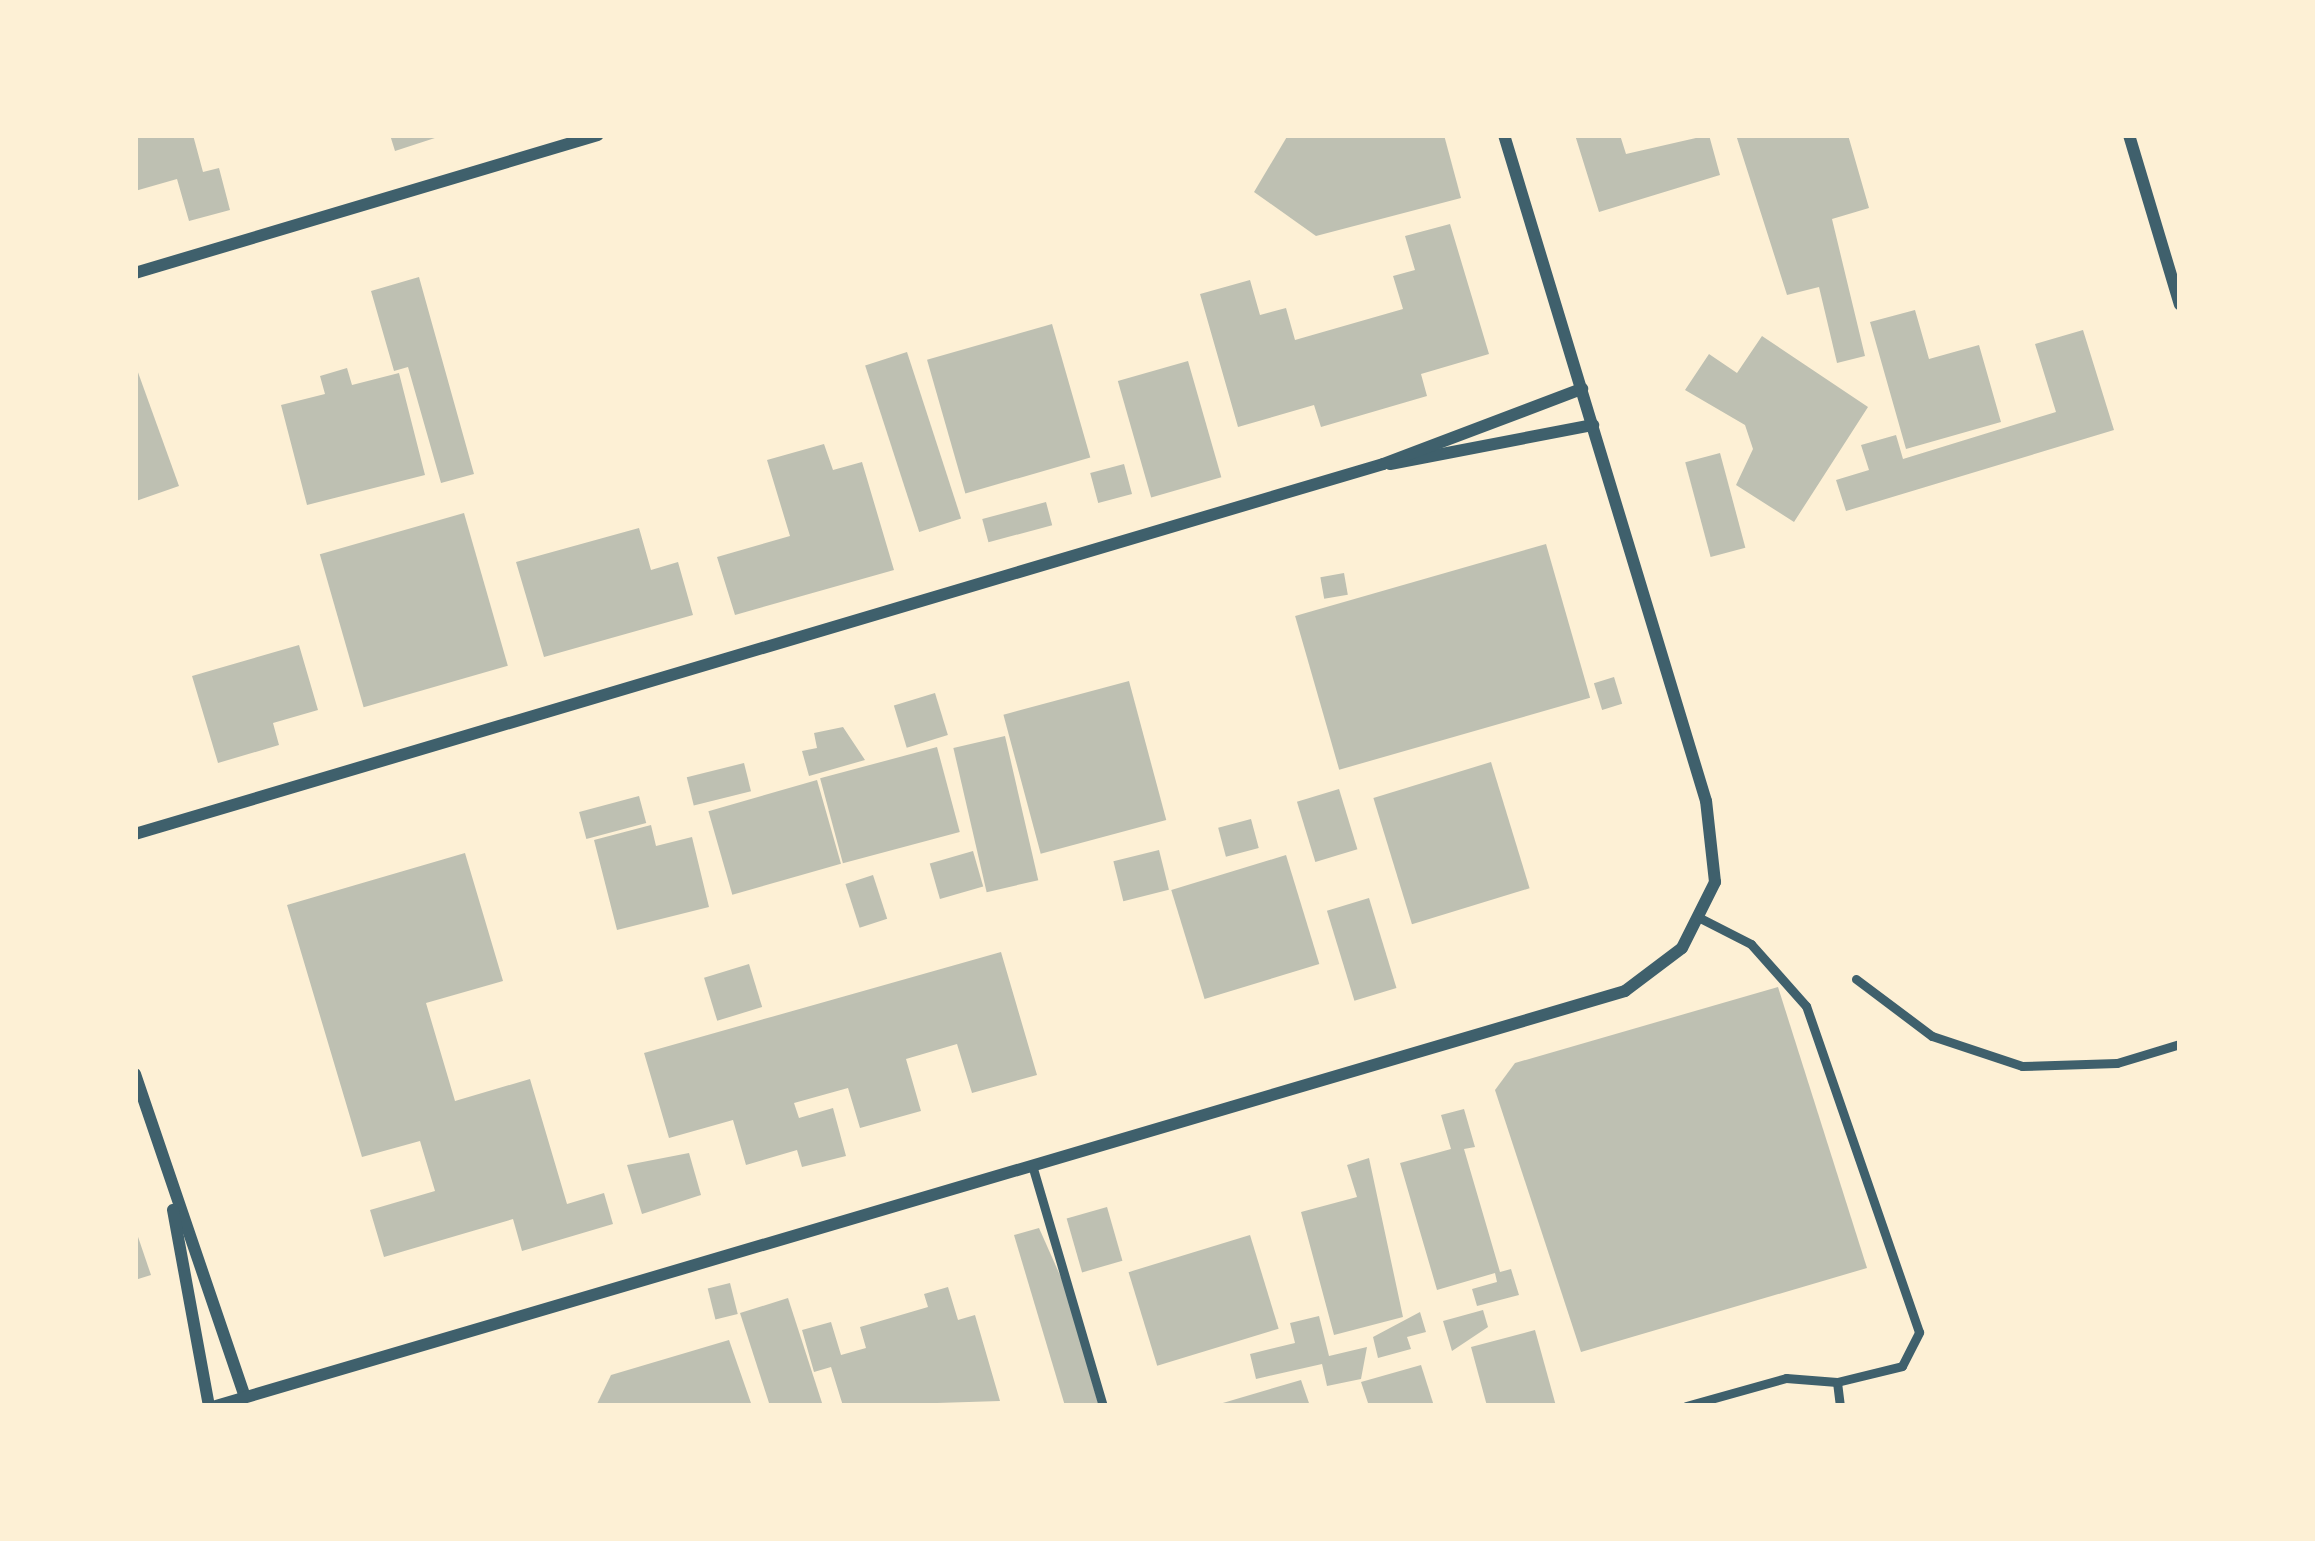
<!DOCTYPE html>
<html>
<head>
<meta charset="utf-8">
<style>
	body { margin:0 }
	#map { position:relative; width:2315px; height:1541px; overflow:hidden; background:#fdf0d5; font-family:"PT Sans",sans-serif }
	div>[style] { position:absolute }
	.building>* { inset:0; background:#bec0b2; transform-origin:0 0 }
	.service>* { height:9px; margin:-4.5px; padding:0 4.5px; transform-origin:4.5px; border-radius:4.5px; background:#3f606c }
	.minor>* { height:12px; margin:-6px; padding:0 6px; transform-origin:6px; border-radius:6px; background:#3f606c }
	span { translate:-50% -50%; white-space:nowrap; text-align:center; line-height:1.15; -webkit-text-stroke:9px #fdf0d5; paint-order:stroke }
	.frame { position:absolute; inset:0; border:138px solid #fdf0d5; pointer-events:none }
</style>
</head>
<body>
<div id="map">
	<div class="building">
		<div style="clip-path:polygon(135px 135px,193px 135px,203px 172px,219px 168px,230px 210px,189px 221px,177px 179px,135px 191px)"></div>
		<div style="clip-path:polygon(390px 135px,441px 135px,441px 136px,395px 151px)"></div>
		<div style="clip-path:polygon(1288px 135px,1444px 135px,1461px 198px,1316px 236px,1254px 192px)"></div>
		<div style="clip-path:polygon(1575px 135px,1620px 135px,1626px 154px,1709px 135px,1720px 175px,1599px 212px)"></div>
		<div style="clip-path:polygon(1736px 135px,1848px 135px,1869px 208px,1832px 219px,1865px 356px,1837px 363px,1819px 287px,1787px 295px)"></div>
		<div style="clip-path:polygon(1450px 224px,1489px 354px,1421px 374px,1427px 396px,1321px 427px,1314px 405px,1238px 427px,1200px 294px,1250px 280px,1260px 315px,1286px 308px,1295px 340px,1403px 309px,1393px 276px,1415px 270px,1405px 236px)"></div>
		<div style="clip-path:polygon(419px 277px,474px 474px,441px 483px,408px 367px,394px 371px,371px 291px)"></div>
		<div style="clip-path:polygon(1915px 310px,1929px 359px,1979px 345px,2001px 422px,1906px 449px,1870px 322px)"></div>
		<div style="left:1052px;top:324px;width:139px;height:130px;rotate:74deg"></div>
		<div style="clip-path:polygon(2083px 330px,2114px 430px,1846px 511px,1836px 480px,1869px 470px,1861px 445px,1896px 435px,1903px 459px,2056px 412px,2035px 344px)"></div>
		<div style="clip-path:polygon(1762px 336px,1868px 407px,1794px 522px,1736px 485px,1753px 449px,1745px 425px,1685px 390px,1709px 354px,1737px 373px)"></div>
		<div style="left:907px;top:352px;width:175px;height:44px;rotate:72deg"></div>
		<div style="left:1188px;top:361px;width:121px;height:73px;rotate:74deg"></div>
		<div style="clip-path:polygon(135px 364px,179px 486px,136px 501px,135px 499px)"></div>
		<div style="clip-path:polygon(347px 368px,352px 385px,399px 373px,425px 475px,307px 505px,281px 405px,325px 394px,320px 376px)"></div>
		<div style="clip-path:polygon(824px 444px,833px 470px,862px 462px,894px 570px,735px 615px,717px 557px,790px 536px,767px 460px)"></div>
		<div style="left:1720px;top:453px;width:98px;height:36px;rotate:75deg"></div>
		<div style="left:1124px;top:464px;width:31px;height:35px;rotate:75deg"></div>
		<div style="left:1046px;top:502px;width:24px;height:66px;rotate:75deg"></div>
		<div style="left:464px;top:513px;width:159px;height:150px;rotate:74deg"></div>
		<div style="clip-path:polygon(639px 528px,651px 570px,678px 562px,693px 615px,544px 657px,516px 562px)"></div>
		<div style="left:1546px;top:544px;width:160px;height:261px;rotate:74deg"></div>
		<div style="left:1344px;top:573px;width:22px;height:24px;rotate:80deg"></div>
		<div style="clip-path:polygon(299px 645px,318px 710px,273px 723px,279px 745px,218px 763px,192px 676px)"></div>
		<div style="left:1614px;top:677px;width:28px;height:21px;rotate:73deg"></div>
		<div style="left:1129px;top:681px;width:144px;height:130px;rotate:75deg"></div>
		<div style="left:935px;top:693px;width:44px;height:43px;rotate:73deg"></div>
		<div style="clip-path:polygon(843px 727px,865px 760px,809px 776px,802px 751px,817px 748px,814px 733px)"></div>
		<div style="left:1005px;top:736px;width:148px;height:53px;rotate:77deg"></div>
		<div style="left:937px;top:747px;width:88px;height:121px;rotate:75deg"></div>
		<div style="left:1491px;top:762px;width:132px;height:123px;rotate:73deg"></div>
		<div style="left:744px;top:763px;width:29px;height:59px;rotate:76deg"></div>
		<div style="left:817px;top:780px;width:87px;height:113px;rotate:74deg"></div>
		<div style="left:1339px;top:789px;width:63px;height:44px;rotate:73deg"></div>
		<div style="left:639px;top:796px;width:28px;height:62px;rotate:75deg"></div>
		<div style="left:1251px;top:819px;width:30px;height:34px;rotate:75deg"></div>
		<div style="clip-path:polygon(651px 825px,656px 846px,692px 837px,709px 907px,617px 930px,594px 840px)"></div>
		<div style="left:1159px;top:850px;width:41px;height:47px;rotate:76deg"></div>
		<div style="left:973px;top:851px;width:37px;height:45px;rotate:74deg"></div>
		<div style="clip-path:polygon(465px 853px,503px 981px,426px 1003px,455px 1101px,530px 1079px,567px 1204px,604px 1193px,613px 1224px,522px 1251px,513px 1219px,384px 1257px,370px 1210px,435px 1191px,420px 1141px,362px 1157px,287px 905px)"></div>
		<div style="left:1286px;top:855px;width:114px;height:120px;rotate:73deg"></div>
		<div style="left:873px;top:875px;width:46px;height:29px;rotate:72deg"></div>
		<div style="left:1369px;top:898px;width:94px;height:44px;rotate:73deg"></div>
		<div style="clip-path:polygon(1001px 952px,1037px 1075px,972px 1093px,957px 1044px,906px 1059px,921px 1111px,860px 1128px,848px 1088px,794px 1103px,799px 1118px,833px 1108px,846px 1156px,802px 1167px,797px 1150px,746px 1165px,733px 1120px,669px 1138px,644px 1053px)"></div>
		<div style="left:749px;top:964px;width:45px;height:47px;rotate:73deg"></div>
		<div style="clip-path:polygon(1778px 987px,1867px 1268px,1581px 1352px,1495px 1090px,1515px 1063px)"></div>
		<div style="clip-path:polygon(1464px 1109px,1475px 1147px,1464px 1149px,1500px 1272px,1511px 1269px,1519px 1295px,1477px 1306px,1472px 1289px,1497px 1282px,1495px 1273px,1437px 1290px,1400px 1163px,1451px 1149px,1441px 1115px)"></div>
		<div style="clip-path:polygon(689px 1153px,701px 1195px,642px 1214px,627px 1165px)"></div>
		<div style="clip-path:polygon(1369px 1158px,1403px 1317px,1334px 1335px,1301px 1212px,1357px 1197px,1347px 1165px)"></div>
		<div style="left:1107px;top:1207px;width:56px;height:42px;rotate:74deg"></div>
		<div style="clip-path:polygon(135px 1228px,151px 1275px,135px 1280px)"></div>
		<div style="clip-path:polygon(1039px 1228px,1063px 1282px,1099px 1406px,1065px 1406px,1014px 1235px)"></div>
		<div style="left:1250px;top:1235px;width:98px;height:127px;rotate:73deg"></div>
		<div style="left:730px;top:1283px;width:32px;height:23px;rotate:76deg"></div>
		<div style="clip-path:polygon(948px 1287px,958px 1320px,975px 1315px,1000px 1401px,843px 1406px,831px 1367px,814px 1372px,802px 1330px,831px 1322px,841px 1355px,866px 1348px,860px 1327px,928px 1307px,924px 1294px)"></div>
		<div style="clip-path:polygon(788px 1298px,823px 1406px,770px 1406px,740px 1313px)"></div>
		<div style="clip-path:polygon(1483px 1310px,1488px 1327px,1452px 1351px,1443px 1321px)"></div>
		<div style="clip-path:polygon(1420px 1312px,1426px 1332px,1407px 1337px,1411px 1349px,1378px 1358px,1373px 1337px)"></div>
		<div style="clip-path:polygon(1319px 1316px,1329px 1356px,1367px 1347px,1361px 1379px,1327px 1386px,1322px 1364px,1256px 1379px,1250px 1354px,1295px 1343px,1290px 1323px)"></div>
		<div style="clip-path:polygon(1535px 1330px,1556px 1406px,1487px 1406px,1471px 1347px)"></div>
		<div style="clip-path:polygon(729px 1340px,752px 1406px,596px 1406px,611px 1375px)"></div>
		<div style="clip-path:polygon(1421px 1365px,1434px 1406px,1369px 1406px,1361px 1382px)"></div>
		<div style="clip-path:polygon(1301px 1380px,1310px 1406px,1217px 1406px,1216px 1405px)"></div>
	</div>
	<div class="service">
		<div style="left:1856px;top:979px;width:95px;rotate:36.9deg"></div>
		<div style="left:1932px;top:1036px;width:95px;rotate:18.4deg"></div>
		<div style="left:2022px;top:1066px;width:95px;rotate:-1.8deg"></div>
		<div style="left:2117px;top:1063px;width:66px;rotate:-16.8deg"></div>
		<div style="left:1032px;top:1165px;width:251px;rotate:73.6deg"></div>
		<div style="left:1837px;top:1382px;width:24px;rotate:83deg"></div>
		<div style="left:1686px;top:1406px;width:104px;rotate:-15.6deg"></div>
		<div style="left:1786px;top:1378px;width:51px;rotate:4.5deg"></div>
		<div style="left:1837px;top:1382px;width:67px;rotate:-13.8deg"></div>
		<div style="left:1902px;top:1366px;width:38px;rotate:-63deg"></div>
		<div style="left:1919px;top:1332px;width:345px;rotate:-109.1deg"></div>
		<div style="left:1806px;top:1006px;width:83px;rotate:-131.6deg"></div>
		<div style="left:1751px;top:944px;width:55px;rotate:-153deg"></div>
	</div>
	<div class="minor">
		<div style="left:2129px;top:135px;width:177px;rotate:73.3deg"></div>
		<div style="left:135px;top:273px;width:483px;rotate:-16.6deg"></div>
		<div style="left:1390px;top:464px;width:207px;rotate:-10.9deg"></div>
		<div style="left:135px;top:834px;width:1302px;rotate:-16.51deg"></div>
		<div style="left:1383px;top:464px;width:213px;rotate:-20.7deg"></div>
		<div style="left:135px;top:1074px;width:341px;rotate:71.2deg"></div>
		<div style="left:173px;top:1210px;width:199px;rotate:79.6deg"></div>
		<div style="left:216px;top:1406px;width:1469px;rotate:-16.41deg"></div>
		<div style="left:1625px;top:991px;width:71px;rotate:-37deg"></div>
		<div style="left:1682px;top:948px;width:74px;rotate:-63.4deg"></div>
		<div style="left:1715px;top:882px;width:81px;rotate:-96.3deg"></div>
		<div style="left:1706px;top:801px;width:696px;rotate:-106.87deg"></div>
	</div>
	<div class="frame"></div>
</div>
</body>
</html>
